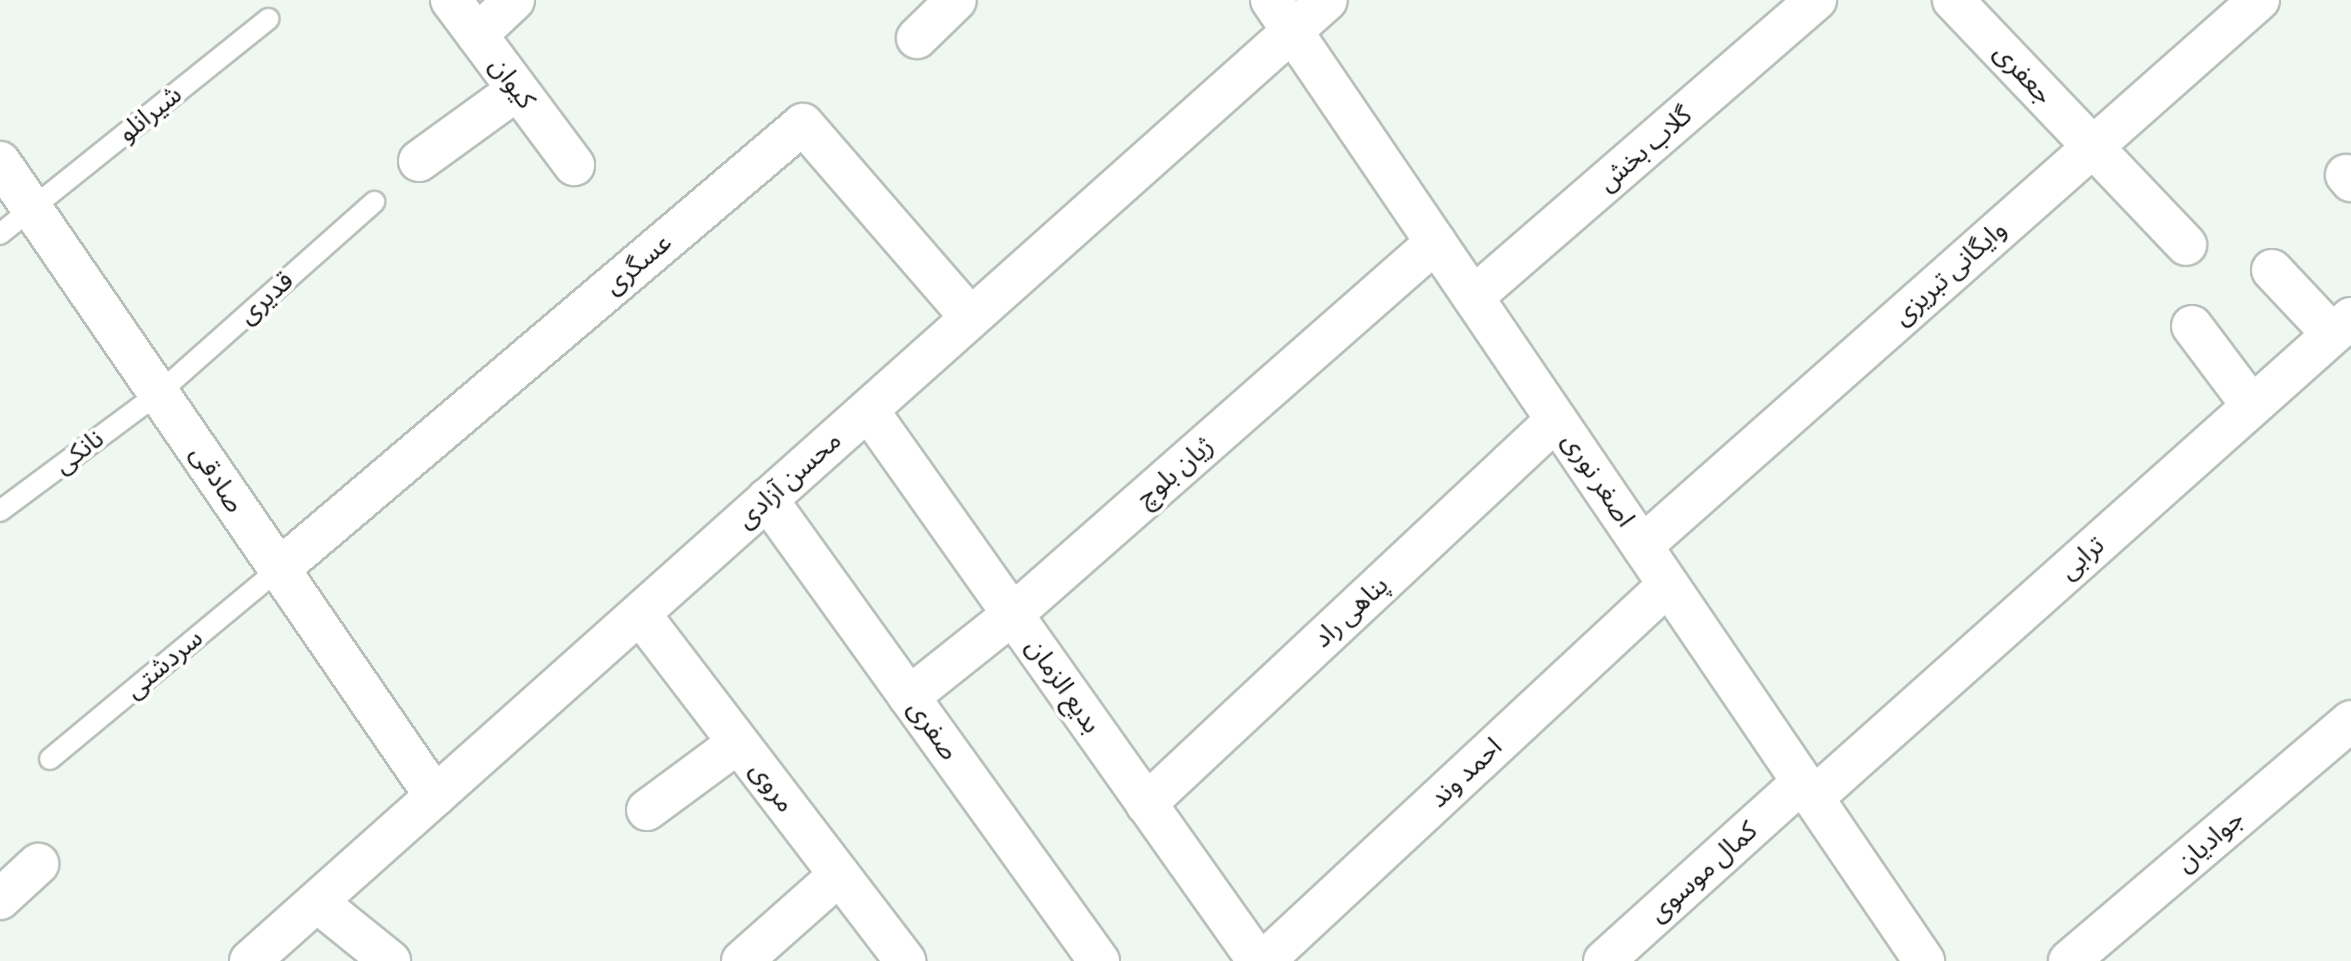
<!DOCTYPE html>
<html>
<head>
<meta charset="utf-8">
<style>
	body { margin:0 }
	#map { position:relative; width:2351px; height:961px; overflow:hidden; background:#eff7f1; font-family:Bitter,"Noto Sans Arabic",serif }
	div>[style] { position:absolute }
	.roads { filter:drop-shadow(2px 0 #b9c0bb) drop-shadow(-2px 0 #b9c0bb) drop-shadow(0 2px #b9c0bb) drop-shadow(0 -2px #b9c0bb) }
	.service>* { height:20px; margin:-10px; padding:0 10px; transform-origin:10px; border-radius:10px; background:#fff }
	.minor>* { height:40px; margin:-20px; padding:0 20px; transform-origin:20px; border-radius:20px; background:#fff }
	span { translate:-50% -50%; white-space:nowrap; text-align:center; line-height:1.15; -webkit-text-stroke:8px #fff; paint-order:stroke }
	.street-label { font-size:26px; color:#151716 }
</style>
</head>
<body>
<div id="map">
	<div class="roads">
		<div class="service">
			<div style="left:0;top:234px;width:344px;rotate:-38.7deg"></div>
			<div style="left:0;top:511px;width:198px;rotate:-36.6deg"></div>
			<div style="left:159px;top:393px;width:288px;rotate:-41.6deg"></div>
			<div style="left:50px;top:759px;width:298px;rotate:-39.7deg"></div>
		</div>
		<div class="minor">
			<div style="left:451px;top:0;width:206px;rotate:53.3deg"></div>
			<div style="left:1271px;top:0;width:1162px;rotate:55.8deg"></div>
			<div style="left:1953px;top:0;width:338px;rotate:46.4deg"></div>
			<div style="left:477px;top:35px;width:51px;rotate:-43.4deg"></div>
			<div style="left:917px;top:38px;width:54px;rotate:-44.3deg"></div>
			<div style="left:419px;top:161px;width:121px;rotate:-35.9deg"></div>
			<div style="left:0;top:162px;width:769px;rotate:55.55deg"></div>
			<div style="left:2346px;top:175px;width:8px;rotate:50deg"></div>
			<div style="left:2272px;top:270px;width:88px;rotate:46.8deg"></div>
			<div style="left:1473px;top:297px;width:454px;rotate:-40.9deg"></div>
			<div style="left:2192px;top:326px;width:100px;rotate:53.1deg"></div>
			<div style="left:868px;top:410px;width:675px;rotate:54.71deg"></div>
			<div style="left:767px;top:499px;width:569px;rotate:54.3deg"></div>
			<div style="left:1642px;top:546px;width:824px;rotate:-41.51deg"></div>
			<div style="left:279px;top:569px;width:687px;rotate:-40.34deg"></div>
			<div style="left:803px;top:124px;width:255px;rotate:49.1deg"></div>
			<div style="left:640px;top:614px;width:437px;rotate:52.6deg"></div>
			<div style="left:909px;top:697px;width:133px;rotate:-38.6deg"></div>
			<div style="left:1013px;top:614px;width:563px;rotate:-41.33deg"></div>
			<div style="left:1813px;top:798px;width:721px;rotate:-41.74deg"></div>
			<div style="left:1146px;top:804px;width:562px;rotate:-43.12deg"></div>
			<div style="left:647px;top:810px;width:113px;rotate:-36.4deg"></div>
			<div style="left:0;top:899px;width:52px;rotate:-42.6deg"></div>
			<div style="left:317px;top:902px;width:94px;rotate:38.9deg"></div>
			<div style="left:250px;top:961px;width:1443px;rotate:-41.74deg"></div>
			<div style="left:742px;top:961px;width:130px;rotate:-41.6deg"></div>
			<div style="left:1264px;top:961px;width:552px;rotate:-42.94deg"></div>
			<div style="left:1604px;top:961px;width:267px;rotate:-42.1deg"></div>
			<div style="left:2069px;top:961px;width:370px;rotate:-40.4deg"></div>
		</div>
	</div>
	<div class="street-label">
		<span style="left:2023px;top:74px;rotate:47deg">جعفری</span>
		<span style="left:512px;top:83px;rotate:53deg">کیوان</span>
		<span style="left:150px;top:114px;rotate:-39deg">شیرانلو</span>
		<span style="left:1645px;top:149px;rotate:-41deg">گلاب بخش</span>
		<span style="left:638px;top:264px;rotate:-40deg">عسگری</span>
		<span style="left:1950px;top:273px;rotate:-42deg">وایگانی تبریزی</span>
		<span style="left:266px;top:298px;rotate:-42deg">قدیری</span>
		<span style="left:79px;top:452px;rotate:-37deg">نانکی</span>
		<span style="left:1175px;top:472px;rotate:-41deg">ژیان بلوچ</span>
		<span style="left:217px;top:479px;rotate:56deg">صادقی</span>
		<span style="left:789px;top:480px;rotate:-42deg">محسن آزادی</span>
		<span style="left:1598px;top:480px;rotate:56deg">اصغر نوری</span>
		<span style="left:2082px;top:558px;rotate:-42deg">ترابی</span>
		<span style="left:1351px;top:612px;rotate:-43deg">پناهی راد</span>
		<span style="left:164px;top:664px;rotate:-40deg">سردشتی</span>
		<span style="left:1063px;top:686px;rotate:55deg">بدیع الزمان</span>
		<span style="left:933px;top:730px;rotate:54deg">صفری</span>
		<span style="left:1466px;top:773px;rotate:-43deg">احمد وند</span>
		<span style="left:772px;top:787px;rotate:53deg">مروی</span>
		<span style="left:2210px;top:841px;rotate:-41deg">جوادیان</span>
		<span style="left:1703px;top:872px;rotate:-42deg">کمال موسوی</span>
	</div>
</div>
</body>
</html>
